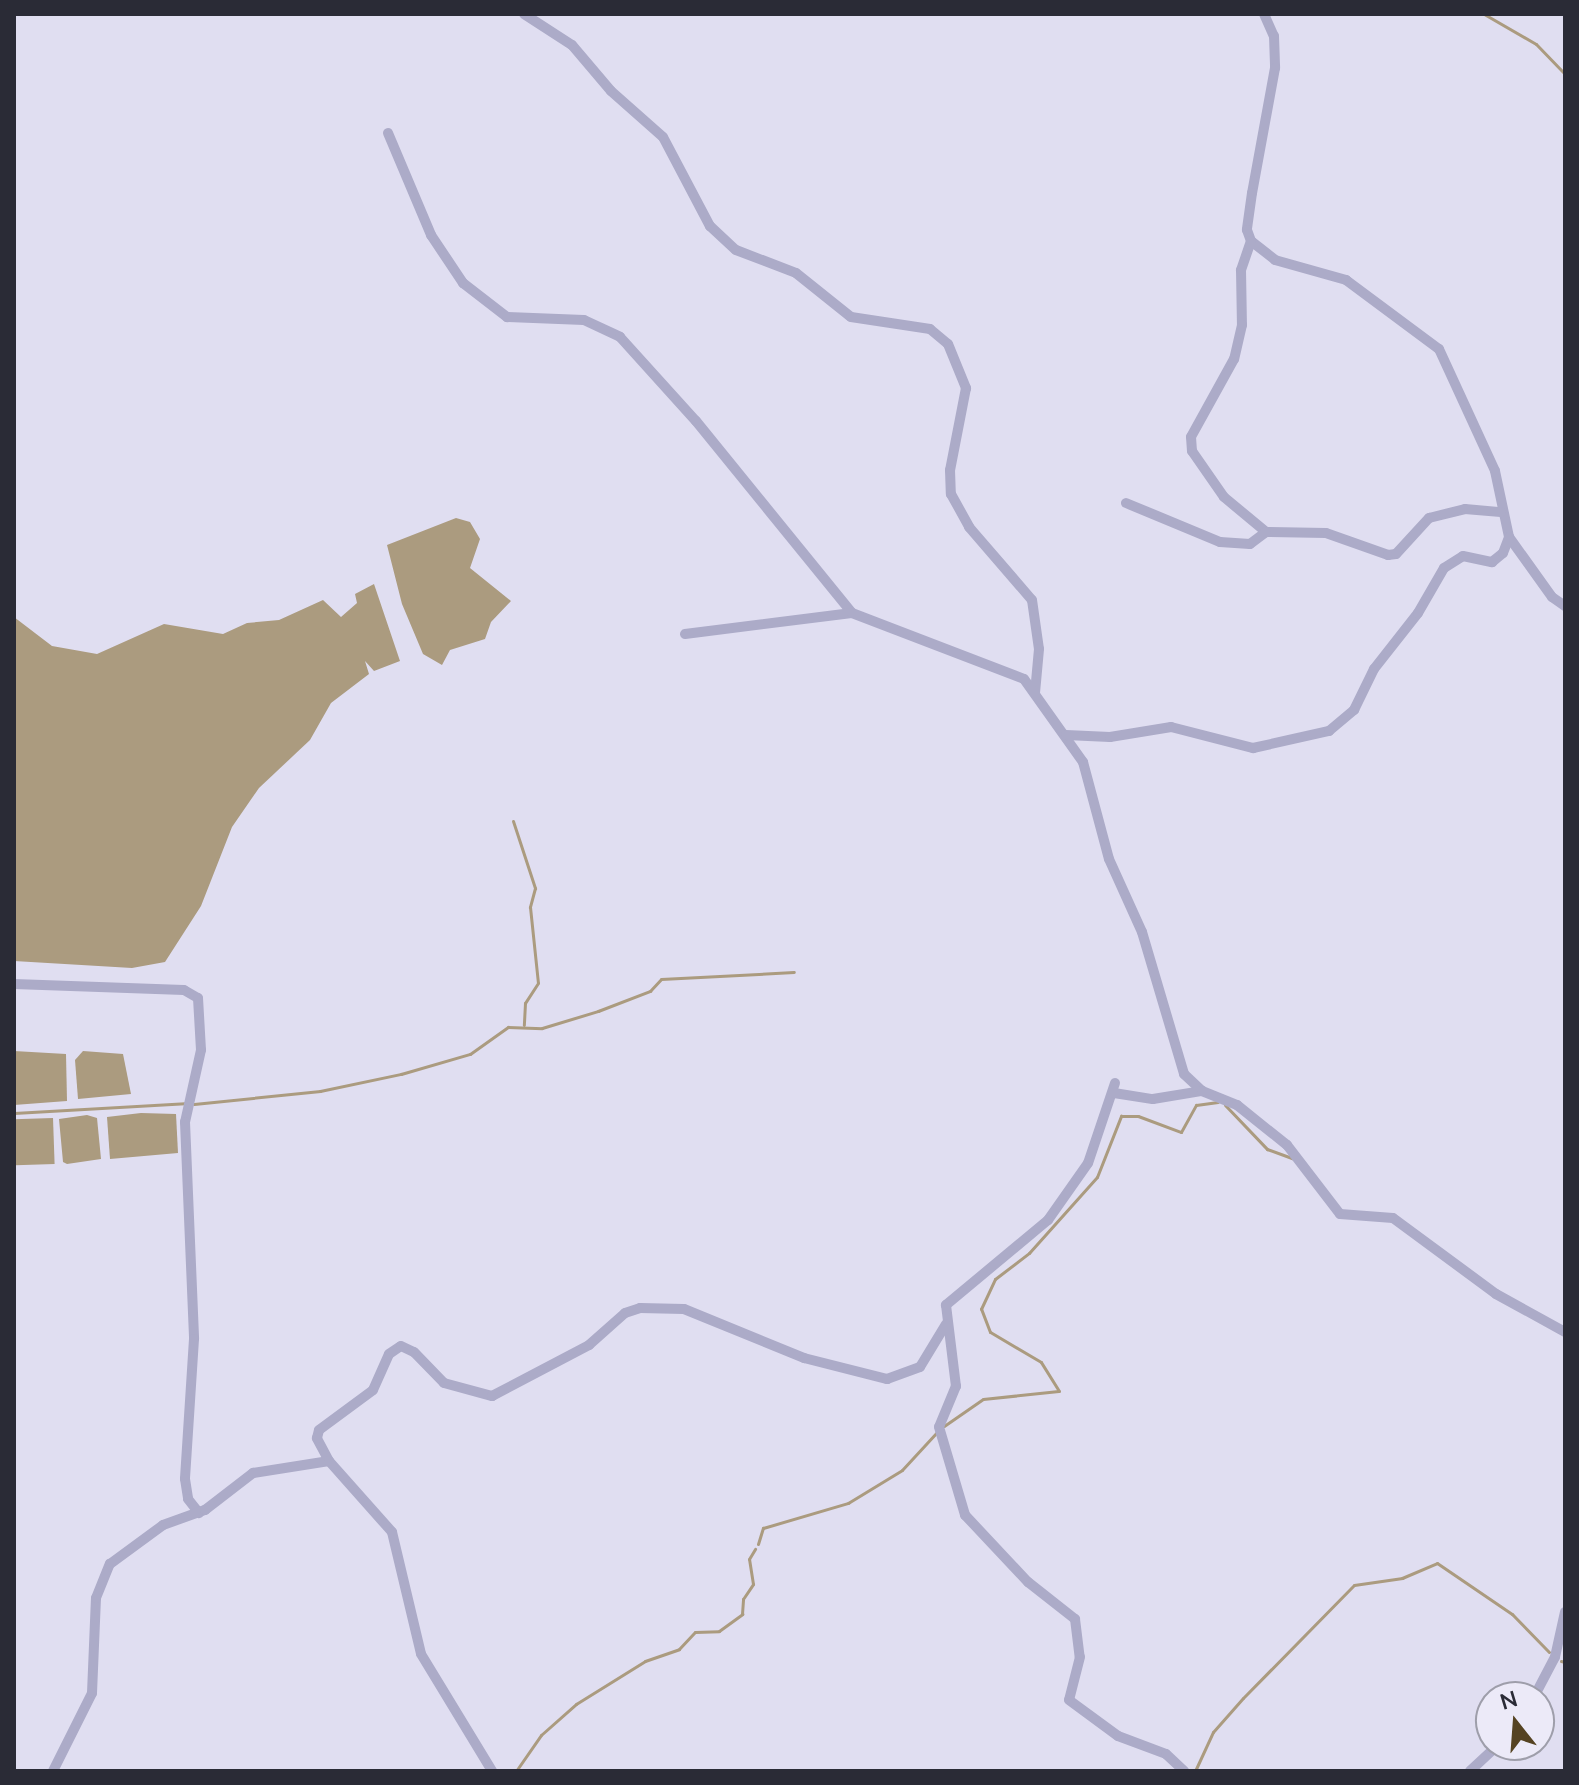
<!DOCTYPE html>
<html>
<head>
<meta charset="utf-8">
<style>
	body { margin:0 }
	#map { position:relative; width:1579px; height:1785px; overflow:hidden; background:#e0def1; font-family:Mulish,sans-serif }
	div>[style] { position:absolute }
	.water>* { inset:0; background:#ab9b7f; transform-origin:0 0 }
	.stream>* { height:3px; margin:-1.5px; padding:0 1.5px; transform-origin:1.5px; border-radius:1.5px; background:#ab9b7f }
	.minor>* { height:10px; margin:-5px; padding:0 5px; transform-origin:5px; border-radius:5px; background:#acabc8 }
	span { translate:-50% -50%; white-space:nowrap; text-align:center; line-height:1.15; -webkit-text-stroke:8px #eceaf8; paint-order:stroke }
	.frame { position:absolute; inset:0; border:16px solid #2a2b36; pointer-events:none }
	.north { position:absolute; left:1475px; top:1681px; width:80px; height:80px; box-sizing:border-box; background:#eceaf8; border:2px solid #9e9eaa; border-radius:50%; rotate:343deg; font-size:22px; font-weight:700; line-height:32px; text-align:center; color:#2a2b36 }
	.north::after { content:''; display:block; margin:auto; width:28px; height:36px; background:#554322; clip-path:polygon(50% 0,100% 100%,50% 72%,0 100%) }
</style>
</head>
<body>
<div id="map">
	<div class="water">
		<div style="clip-path:polygon(456px 518px,470px 522px,480px 539px,470px 568px,511px 601px,491px 622px,485px 639px,450px 650px,442px 665px,423px 654px,402px 604px,387px 545px)"></div>
		<div style="clip-path:polygon(374px 584px,400px 661px,374px 671px,365px 661px,369px 674px,331px 703px,310px 740px,259px 788px,232px 827px,201px 906px,165px 962px,132px 968px,14px 961px,14px 617px,52px 646px,97px 654px,164px 624px,223px 634px,247px 623px,279px 620px,323px 600px,341px 617px,357px 603px,355px 594px)"></div>
		<div style="clip-path:polygon(14px 1051px,66px 1054px,67px 1101px,14px 1105px)"></div>
		<div style="clip-path:polygon(83px 1051px,123px 1054px,131px 1094px,78px 1099px,75px 1060px)"></div>
		<div style="clip-path:polygon(141px 1113px,176px 1114px,178px 1153px,110px 1159px,107px 1117px)"></div>
		<div style="clip-path:polygon(87px 1115px,97px 1118px,101px 1159px,67px 1164px,63px 1162px,59px 1119px)"></div>
		<div style="left:53px;top:1118px;width:46px;height:39px;rotate:88deg"></div>
	</div>
	<div class="stream">
		<div style="left:1484px;top:14px;width:60px;rotate:30deg"></div>
		<div style="left:1536px;top:44px;width:42px;rotate:46deg"></div>
		<div style="left:513px;top:821px;width:71px;rotate:71.8deg"></div>
		<div style="left:535px;top:888px;width:20px;rotate:105deg"></div>
		<div style="left:530px;top:907px;width:76px;rotate:84deg"></div>
		<div style="left:538px;top:983px;width:24px;rotate:123deg"></div>
		<div style="left:525px;top:1003px;width:22px;rotate:93deg"></div>
		<div style="left:194px;top:1104px;width:127px;rotate:-5.9deg"></div>
		<div style="left:320px;top:1091px;width:83px;rotate:-11.9deg"></div>
		<div style="left:401px;top:1074px;width:72px;rotate:-16.2deg"></div>
		<div style="left:470px;top:1054px;width:47px;rotate:-35.4deg"></div>
		<div style="left:508px;top:1027px;width:34px;rotate:2deg"></div>
		<div style="left:542px;top:1028px;width:59px;rotate:-16.9deg"></div>
		<div style="left:598px;top:1011px;width:56px;rotate:-21deg"></div>
		<div style="left:650px;top:991px;width:16px;rotate:-47deg"></div>
		<div style="left:661px;top:979px;width:133px;rotate:-3deg"></div>
		<div style="left:1225px;top:1105px;width:61px;rotate:46.3deg"></div>
		<div style="left:1267px;top:1149px;width:27px;rotate:20deg"></div>
		<div style="left:14px;top:1113px;width:171px;rotate:-3.3deg"></div>
		<div style="left:944px;top:1426px;width:47px;rotate:-34.7deg"></div>
		<div style="left:983px;top:1399px;width:76px;rotate:-6deg"></div>
		<div style="left:1059px;top:1391px;width:34px;rotate:-122deg"></div>
		<div style="left:1041px;top:1362px;width:59px;rotate:-149.5deg"></div>
		<div style="left:990px;top:1332px;width:25px;rotate:-111deg"></div>
		<div style="left:981px;top:1309px;width:33px;rotate:-65deg"></div>
		<div style="left:995px;top:1279px;width:43px;rotate:-37.4deg"></div>
		<div style="left:1029px;top:1253px;width:102px;rotate:-48.2deg"></div>
		<div style="left:1097px;top:1177px;width:66px;rotate:-68.5deg"></div>
		<div style="left:1121px;top:1116px;width:17px"></div>
		<div style="left:1138px;top:1116px;width:46px;rotate:20.4deg"></div>
		<div style="left:1181px;top:1132px;width:31px;rotate:-61deg"></div>
		<div style="left:1196px;top:1105px;width:22px;rotate:-8deg"></div>
		<div style="left:758px;top:1544px;width:17px;rotate:-73deg"></div>
		<div style="left:763px;top:1528px;width:89px;rotate:-16.4deg"></div>
		<div style="left:848px;top:1503px;width:63px;rotate:-31.4deg"></div>
		<div style="left:902px;top:1470px;width:53px;rotate:-47.3deg"></div>
		<div style="left:1561px;top:1661px;width:4px;rotate:14deg"></div>
		<div style="left:516px;top:1771px;width:44px;rotate:-55.2deg"></div>
		<div style="left:541px;top:1735px;width:47px;rotate:-41.5deg"></div>
		<div style="left:576px;top:1704px;width:81px;rotate:-31.9deg"></div>
		<div style="left:645px;top:1661px;width:36px;rotate:-19deg"></div>
		<div style="left:679px;top:1649px;width:23px;rotate:-47deg"></div>
		<div style="left:695px;top:1632px;width:24px;rotate:-2deg"></div>
		<div style="left:719px;top:1631px;width:29px;rotate:-36deg"></div>
		<div style="left:742px;top:1614px;width:15px;rotate:-86deg"></div>
		<div style="left:743px;top:1599px;width:18px;rotate:-56deg"></div>
		<div style="left:753px;top:1584px;width:25px;rotate:-99deg"></div>
		<div style="left:749px;top:1559px;width:12px;rotate:-59deg"></div>
		<div style="left:1195px;top:1771px;width:43px;rotate:-65.2deg"></div>
		<div style="left:1213px;top:1732px;width:45px;rotate:-48.6deg"></div>
		<div style="left:1243px;top:1698px;width:158px;rotate:-45.5deg"></div>
		<div style="left:1354px;top:1585px;width:49px;rotate:-8.3deg"></div>
		<div style="left:1402px;top:1578px;width:38px;rotate:-23deg"></div>
		<div style="left:1437px;top:1563px;width:91px;rotate:34.2deg"></div>
		<div style="left:1512px;top:1614px;width:53px;rotate:45.8deg"></div>
	</div>
	<div class="minor">
		<div style="left:524px;top:14px;width:57px;rotate:32.9deg"></div>
		<div style="left:572px;top:45px;width:60px;rotate:49.7deg"></div>
		<div style="left:611px;top:91px;width:69px;rotate:41.5deg"></div>
		<div style="left:663px;top:137px;width:101px;rotate:62.2deg"></div>
		<div style="left:710px;top:226px;width:35px;rotate:43deg"></div>
		<div style="left:736px;top:250px;width:64px;rotate:21deg"></div>
		<div style="left:796px;top:273px;width:70px;rotate:38.7deg"></div>
		<div style="left:851px;top:317px;width:80px;rotate:8.6deg"></div>
		<div style="left:930px;top:329px;width:23px;rotate:40deg"></div>
		<div style="left:948px;top:344px;width:48px;rotate:67.8deg"></div>
		<div style="left:966px;top:388px;width:84px;rotate:101deg"></div>
		<div style="left:950px;top:470px;width:24px;rotate:88deg"></div>
		<div style="left:951px;top:494px;width:38px;rotate:61deg"></div>
		<div style="left:969px;top:527px;width:96px;rotate:49.2deg"></div>
		<div style="left:1032px;top:600px;width:49px;rotate:81.9deg"></div>
		<div style="left:1039px;top:649px;width:44px;rotate:95.2deg"></div>
		<div style="left:1264px;top:14px;width:24px;rotate:66deg"></div>
		<div style="left:1274px;top:36px;width:32px;rotate:88deg"></div>
		<div style="left:1275px;top:68px;width:127px;rotate:100.4deg"></div>
		<div style="left:1252px;top:193px;width:37px;rotate:98deg"></div>
		<div style="left:1247px;top:230px;width:12px;rotate:70deg"></div>
		<div style="left:1251px;top:241px;width:31px;rotate:38deg"></div>
		<div style="left:1275px;top:260px;width:74px;rotate:15.7deg"></div>
		<div style="left:1346px;top:280px;width:116px;rotate:36.6deg"></div>
		<div style="left:1439px;top:349px;width:134px;rotate:65.3deg"></div>
		<div style="left:1495px;top:471px;width:67px;rotate:78deg"></div>
		<div style="left:1509px;top:537px;width:74px;rotate:54.4deg"></div>
		<div style="left:1552px;top:597px;width:16px;rotate:35deg"></div>
		<div style="left:388px;top:133px;width:111px;rotate:67.1deg"></div>
		<div style="left:431px;top:235px;width:58px;rotate:56.3deg"></div>
		<div style="left:463px;top:283px;width:56px;rotate:37.7deg"></div>
		<div style="left:507px;top:317px;width:77px;rotate:2.2deg"></div>
		<div style="left:584px;top:320px;width:40px;rotate:25deg"></div>
		<div style="left:620px;top:337px;width:113px;rotate:47.9deg"></div>
		<div style="left:696px;top:421px;width:247px;rotate:50.9deg"></div>
		<div style="left:1251px;top:241px;width:31px;rotate:109deg"></div>
		<div style="left:1241px;top:270px;width:55px;rotate:89deg"></div>
		<div style="left:1242px;top:325px;width:35px;rotate:103deg"></div>
		<div style="left:1234px;top:359px;width:89px;rotate:118.9deg"></div>
		<div style="left:1191px;top:437px;width:14px;rotate:86deg"></div>
		<div style="left:1192px;top:451px;width:56px;rotate:55.2deg"></div>
		<div style="left:1224px;top:497px;width:55px;rotate:39.8deg"></div>
		<div style="left:1266px;top:532px;width:60px;rotate:1deg"></div>
		<div style="left:1326px;top:533px;width:66px;rotate:19.5deg"></div>
		<div style="left:1388px;top:555px;width:8px;rotate:-7deg"></div>
		<div style="left:1396px;top:554px;width:49px;rotate:-47.5deg"></div>
		<div style="left:1429px;top:518px;width:37px;rotate:-14deg"></div>
		<div style="left:1465px;top:509px;width:36px;rotate:5deg"></div>
		<div style="left:1126px;top:503px;width:102px;rotate:22.5deg"></div>
		<div style="left:1220px;top:542px;width:30px;rotate:4deg"></div>
		<div style="left:1250px;top:544px;width:20px;rotate:-37deg"></div>
		<div style="left:685px;top:634px;width:168px;rotate:-7.2deg"></div>
		<div style="left:852px;top:613px;width:184px;rotate:21deg"></div>
		<div style="left:1024px;top:679px;width:102px;rotate:54.6deg"></div>
		<div style="left:1083px;top:762px;width:100px;rotate:75deg"></div>
		<div style="left:1109px;top:859px;width:80px;rotate:65.7deg"></div>
		<div style="left:1142px;top:932px;width:148px;rotate:73.5deg"></div>
		<div style="left:1184px;top:1074px;width:25px;rotate:43deg"></div>
		<div style="left:1066px;top:735px;width:44px;rotate:2.6deg"></div>
		<div style="left:1110px;top:737px;width:62px;rotate:-9.3deg"></div>
		<div style="left:1171px;top:727px;width:85px;rotate:14.4deg"></div>
		<div style="left:1253px;top:748px;width:78px;rotate:-12.6deg"></div>
		<div style="left:1329px;top:731px;width:33px;rotate:-40deg"></div>
		<div style="left:1354px;top:710px;width:46px;rotate:-64deg"></div>
		<div style="left:1374px;top:669px;width:71px;rotate:-51.8deg"></div>
		<div style="left:1418px;top:613px;width:52px;rotate:-60deg"></div>
		<div style="left:1444px;top:568px;width:22px;rotate:-32deg"></div>
		<div style="left:1463px;top:556px;width:30px;rotate:12deg"></div>
		<div style="left:1492px;top:562px;width:14px;rotate:-39deg"></div>
		<div style="left:1503px;top:553px;width:17px;rotate:-69deg"></div>
		<div style="left:14px;top:984px;width:170px;rotate:2deg"></div>
		<div style="left:184px;top:990px;width:16px;rotate:30deg"></div>
		<div style="left:198px;top:998px;width:52px;rotate:86.7deg"></div>
		<div style="left:201px;top:1050px;width:74px;rotate:102.5deg"></div>
		<div style="left:185px;top:1122px;width:217px;rotate:87.6deg"></div>
		<div style="left:194px;top:1339px;width:140px;rotate:93.7deg"></div>
		<div style="left:185px;top:1479px;width:20px;rotate:81deg"></div>
		<div style="left:188px;top:1499px;width:18px;rotate:52deg"></div>
		<div style="left:1115px;top:1083px;width:84px;rotate:108.6deg"></div>
		<div style="left:1088px;top:1163px;width:70px;rotate:125.1deg"></div>
		<div style="left:1048px;top:1220px;width:133px;rotate:140.2deg"></div>
		<div style="left:946px;top:1305px;width:82px;rotate:83deg"></div>
		<div style="left:956px;top:1386px;width:44px;rotate:112.5deg"></div>
		<div style="left:939px;top:1427px;width:92px;rotate:73.5deg"></div>
		<div style="left:965px;top:1515px;width:92px;rotate:46.8deg"></div>
		<div style="left:1028px;top:1582px;width:60px;rotate:38.2deg"></div>
		<div style="left:1075px;top:1619px;width:38px;rotate:83deg"></div>
		<div style="left:1080px;top:1657px;width:44px;rotate:104.3deg"></div>
		<div style="left:1069px;top:1700px;width:61px;rotate:36.3deg"></div>
		<div style="left:1118px;top:1736px;width:51px;rotate:20.6deg"></div>
		<div style="left:1166px;top:1754px;width:25px;rotate:43deg"></div>
		<div style="left:1114px;top:1093px;width:39px;rotate:9deg"></div>
		<div style="left:1153px;top:1099px;width:50px;rotate:-9.3deg"></div>
		<div style="left:1202px;top:1091px;width:38px;rotate:22deg"></div>
		<div style="left:1237px;top:1105px;width:64px;rotate:38.7deg"></div>
		<div style="left:1287px;top:1145px;width:87px;rotate:52.5deg"></div>
		<div style="left:1340px;top:1214px;width:53px;rotate:4.3deg"></div>
		<div style="left:1393px;top:1218px;width:128px;rotate:36.4deg"></div>
		<div style="left:1496px;top:1294px;width:79px;rotate:28.8deg"></div>
		<div style="left:329px;top:1461px;width:26px;rotate:-118deg"></div>
		<div style="left:317px;top:1438px;width:8px;rotate:-76deg"></div>
		<div style="left:319px;top:1430px;width:67px;rotate:-36.5deg"></div>
		<div style="left:373px;top:1390px;width:39px;rotate:-66deg"></div>
		<div style="left:389px;top:1354px;width:14px;rotate:-34deg"></div>
		<div style="left:401px;top:1346px;width:14px;rotate:25deg"></div>
		<div style="left:414px;top:1352px;width:43px;rotate:45.9deg"></div>
		<div style="left:444px;top:1383px;width:50px;rotate:15.2deg"></div>
		<div style="left:492px;top:1396px;width:110px;rotate:-27.7deg"></div>
		<div style="left:589px;top:1345px;width:48px;rotate:-41.6deg"></div>
		<div style="left:625px;top:1313px;width:16px;rotate:-18deg"></div>
		<div style="left:640px;top:1308px;width:44px;rotate:1.3deg"></div>
		<div style="left:684px;top:1309px;width:130px;rotate:22.2deg"></div>
		<div style="left:804px;top:1358px;width:86px;rotate:14.2deg"></div>
		<div style="left:887px;top:1379px;width:35px;rotate:-20deg"></div>
		<div style="left:920px;top:1367px;width:50px;rotate:-58.8deg"></div>
		<div style="left:1534px;top:1697px;width:45px;rotate:-62.3deg"></div>
		<div style="left:1555px;top:1657px;width:46px;rotate:-77.5deg"></div>
		<div style="left:53px;top:1771px;width:87px;rotate:-63.4deg"></div>
		<div style="left:92px;top:1693px;width:95px;rotate:-87.6deg"></div>
		<div style="left:96px;top:1598px;width:37px;rotate:-68deg"></div>
		<div style="left:110px;top:1564px;width:66px;rotate:-36.3deg"></div>
		<div style="left:163px;top:1525px;width:45px;rotate:-19.7deg"></div>
		<div style="left:205px;top:1510px;width:61px;rotate:-37.6deg"></div>
		<div style="left:253px;top:1473px;width:77px;rotate:-9deg"></div>
		<div style="left:329px;top:1461px;width:95px;rotate:48.4deg"></div>
		<div style="left:392px;top:1532px;width:125px;rotate:76.6deg"></div>
		<div style="left:421px;top:1654px;width:137px;rotate:58.7deg"></div>
		<div style="left:1470px;top:1771px;width:38px;rotate:-43deg"></div>
	</div>
	<div class="frame"></div>
	<div class="north">N</div>
</div>
</body>
</html>
